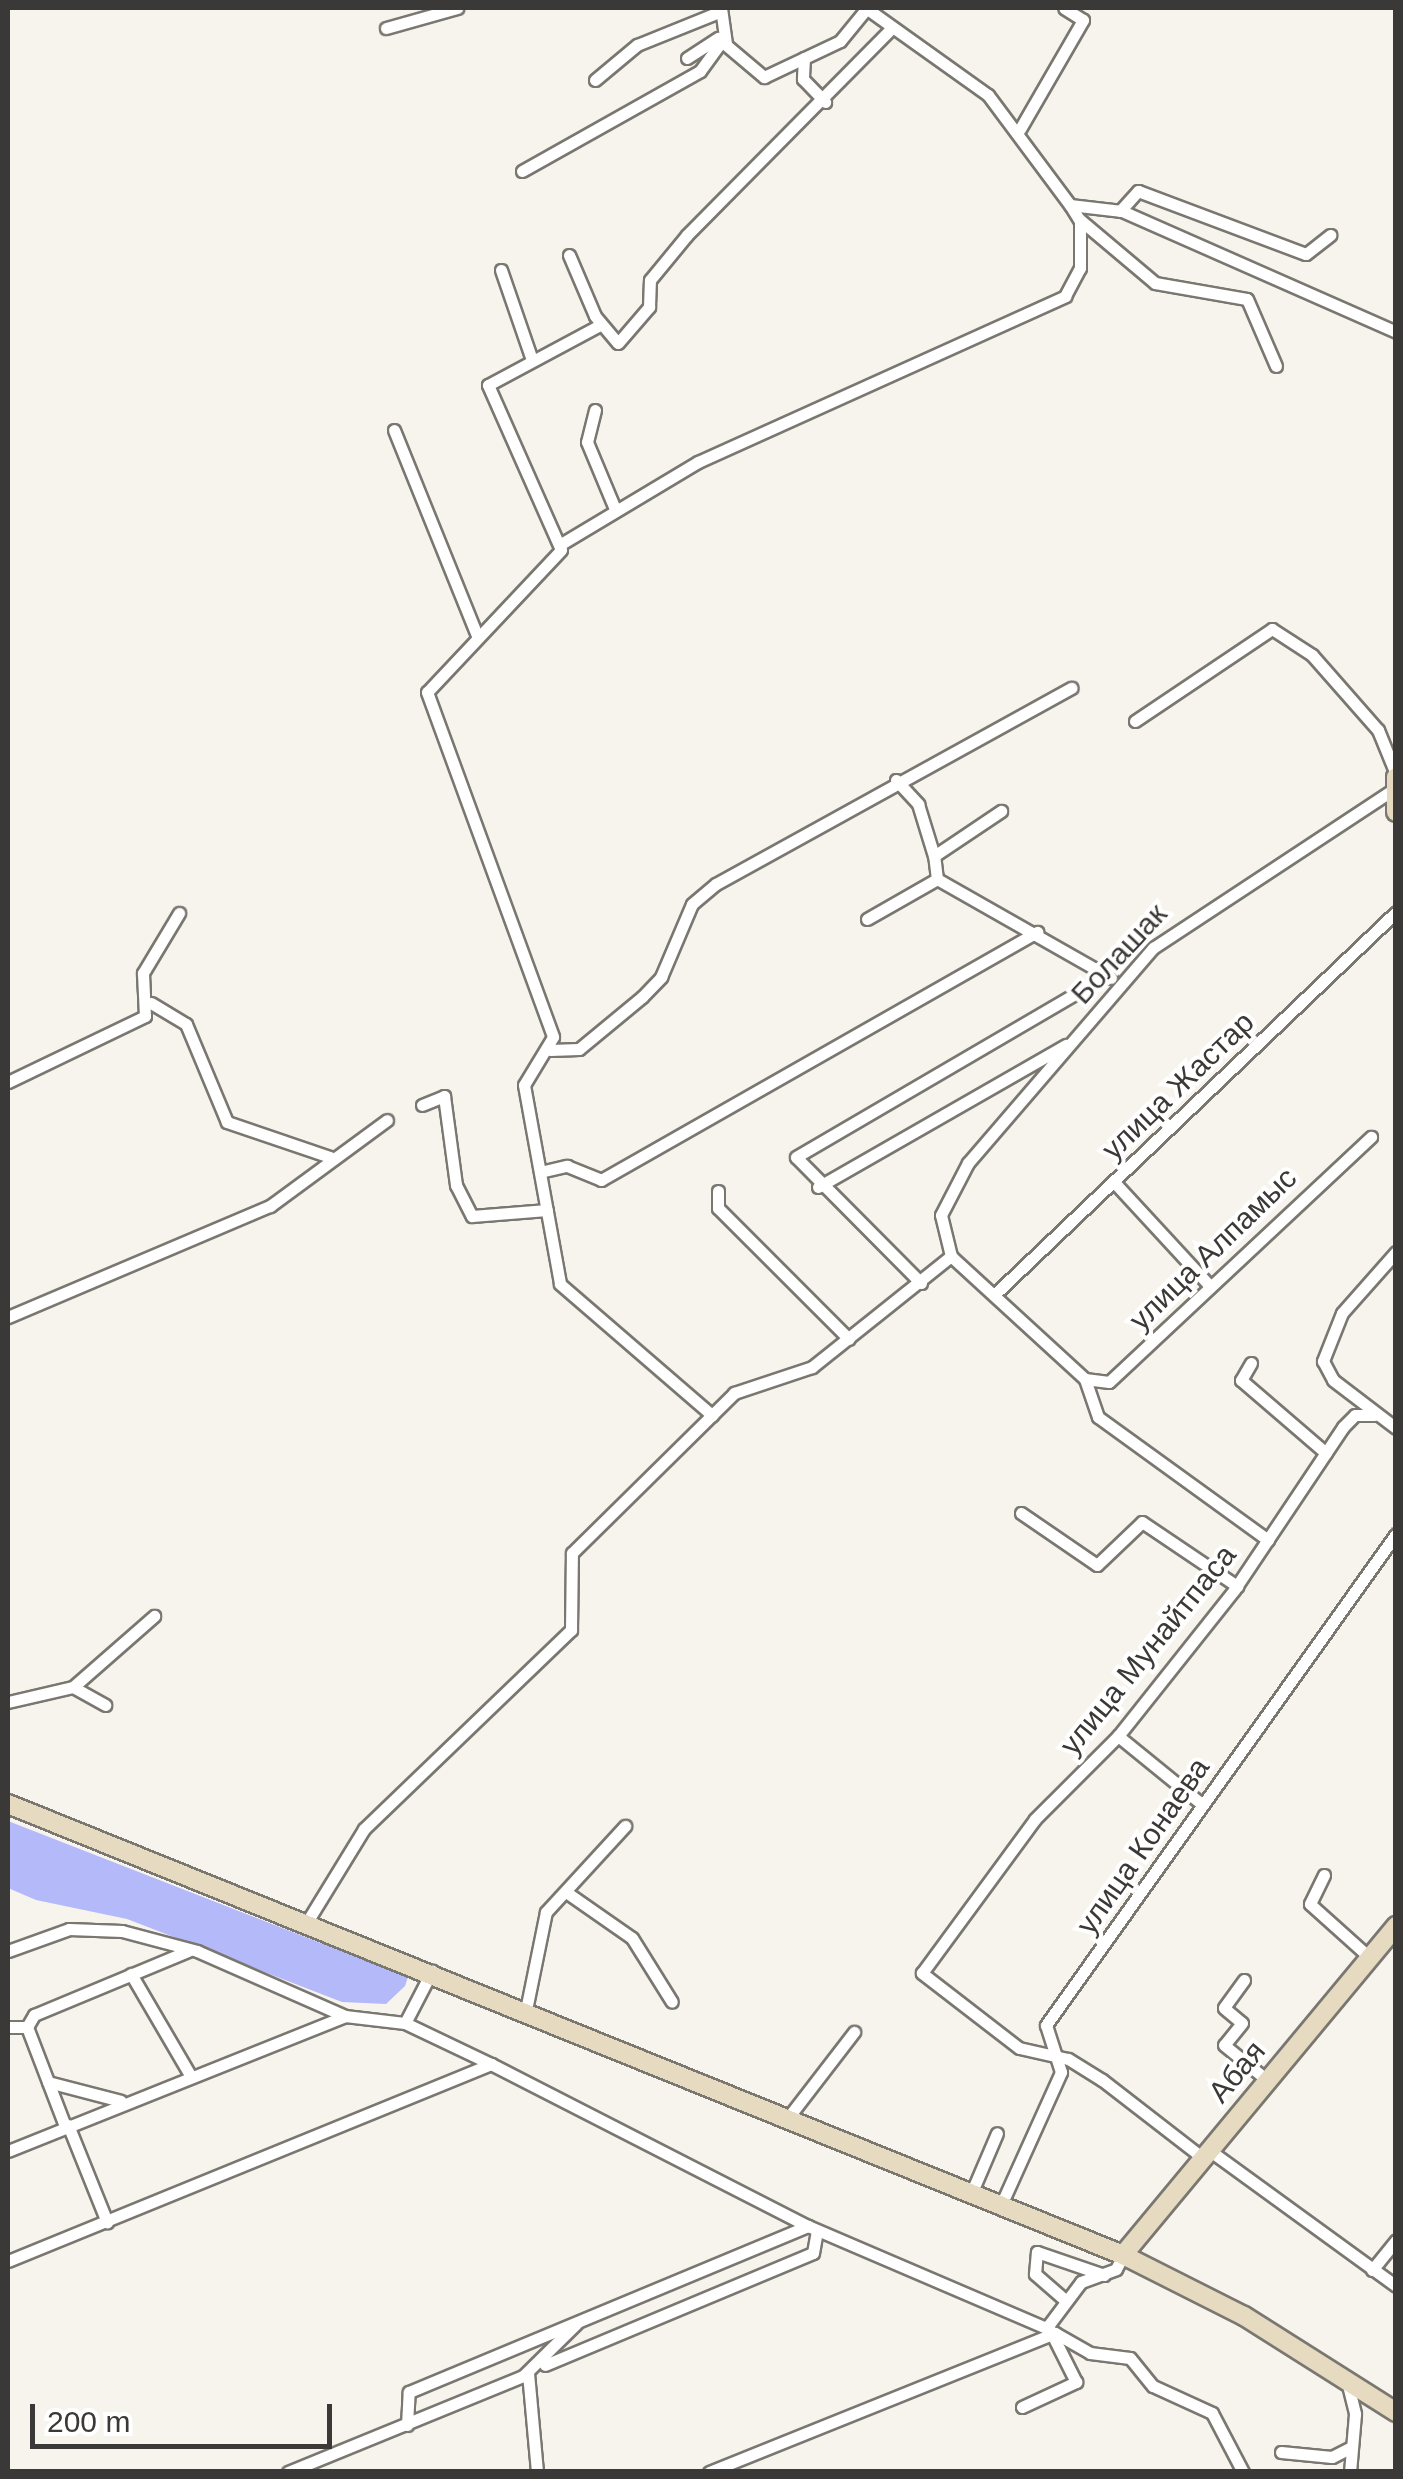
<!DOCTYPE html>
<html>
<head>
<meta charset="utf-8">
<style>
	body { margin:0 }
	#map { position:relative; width:1403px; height:2479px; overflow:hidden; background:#f7f4ed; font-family:Helvetica,sans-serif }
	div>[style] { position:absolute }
	.forest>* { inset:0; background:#b4b9f9 }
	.roads { filter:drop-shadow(2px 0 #7a7771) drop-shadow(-2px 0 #7a7771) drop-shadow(0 2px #7a7771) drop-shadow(0 -2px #7a7771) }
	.street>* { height:11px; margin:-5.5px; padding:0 5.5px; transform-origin:5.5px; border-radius:5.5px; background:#fff }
	.secondary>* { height:18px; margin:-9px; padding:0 9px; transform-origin:9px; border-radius:9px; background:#e6dbc1 }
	span { translate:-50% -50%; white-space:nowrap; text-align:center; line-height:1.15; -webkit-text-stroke:8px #fff; paint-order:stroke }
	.street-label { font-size:30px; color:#3a3937 }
	.frame { position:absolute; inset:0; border:10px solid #3a3937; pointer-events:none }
	.scale { position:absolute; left:30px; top:2404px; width:302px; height:45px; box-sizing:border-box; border:5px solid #3a3937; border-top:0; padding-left:12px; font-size:30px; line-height:35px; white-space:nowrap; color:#3a3937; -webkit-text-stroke:8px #fff; paint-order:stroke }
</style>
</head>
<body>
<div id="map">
	<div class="forest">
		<div style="clip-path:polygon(8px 1821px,408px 1977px,405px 1986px,386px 2004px,342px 2002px,127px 1919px,36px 1900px,8px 1888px)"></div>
	</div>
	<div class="roads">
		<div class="street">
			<div style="left:721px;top:8px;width:37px;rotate:82deg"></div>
			<div style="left:726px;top:45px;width:50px;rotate:40.1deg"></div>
			<div style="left:764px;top:77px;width:84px;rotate:-25.3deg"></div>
			<div style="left:840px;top:41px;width:43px;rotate:-50.7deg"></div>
			<div style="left:866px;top:8px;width:150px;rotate:35.5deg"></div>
			<div style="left:988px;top:95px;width:137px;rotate:53.3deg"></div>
			<div style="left:1070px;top:205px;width:52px;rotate:6.6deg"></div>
			<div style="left:1122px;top:211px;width:300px;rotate:23.8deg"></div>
			<div style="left:386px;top:28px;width:74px;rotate:-15.7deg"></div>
			<div style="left:687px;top:58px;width:37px;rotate:-33deg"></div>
			<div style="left:804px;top:58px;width:21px;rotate:93deg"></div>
			<div style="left:803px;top:79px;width:32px;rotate:46deg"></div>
			<div style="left:595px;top:80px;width:55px;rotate:-39.8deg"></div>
			<div style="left:637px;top:45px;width:88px;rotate:-21.9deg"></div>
			<div style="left:1020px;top:129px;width:126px;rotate:-60deg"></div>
			<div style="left:1083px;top:20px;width:22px;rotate:-148deg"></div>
			<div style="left:522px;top:171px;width:204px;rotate:-29.3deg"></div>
			<div style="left:700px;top:71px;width:39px;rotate:-54deg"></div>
			<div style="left:1120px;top:211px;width:27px;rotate:-48deg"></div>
			<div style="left:1138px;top:191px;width:179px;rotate:20.6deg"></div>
			<div style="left:1306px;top:254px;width:31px;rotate:-38deg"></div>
			<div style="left:1079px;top:219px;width:99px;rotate:40.1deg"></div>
			<div style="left:1155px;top:283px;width:93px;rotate:9.9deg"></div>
			<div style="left:1247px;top:299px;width:73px;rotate:66.6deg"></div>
			<div style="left:569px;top:255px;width:66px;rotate:66.9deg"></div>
			<div style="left:595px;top:316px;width:35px;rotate:50deg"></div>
			<div style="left:618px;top:343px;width:48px;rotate:-49.3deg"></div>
			<div style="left:649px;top:307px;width:27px;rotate:-88deg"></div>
			<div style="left:650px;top:280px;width:58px;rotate:-50.6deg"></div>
			<div style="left:687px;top:235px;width:290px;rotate:-45.3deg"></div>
			<div style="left:501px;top:270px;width:95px;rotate:71deg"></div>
			<div style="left:600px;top:325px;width:127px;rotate:151.8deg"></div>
			<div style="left:488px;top:385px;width:180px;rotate:66.1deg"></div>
			<div style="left:561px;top:550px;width:195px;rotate:133.3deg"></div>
			<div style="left:427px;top:692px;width:367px;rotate:69.9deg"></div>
			<div style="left:553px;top:1037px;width:56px;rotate:121.1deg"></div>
			<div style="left:524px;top:1085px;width:202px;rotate:79.7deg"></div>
			<div style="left:560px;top:1284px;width:201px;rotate:40.8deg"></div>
			<div style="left:595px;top:410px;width:33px;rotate:104deg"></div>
			<div style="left:587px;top:442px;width:73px;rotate:67.3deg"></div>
			<div style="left:394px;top:430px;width:221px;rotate:68deg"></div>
			<div style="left:561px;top:544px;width:160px;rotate:-30.9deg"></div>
			<div style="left:698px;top:462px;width:403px;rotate:-24.3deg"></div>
			<div style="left:1065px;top:296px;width:32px;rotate:-62deg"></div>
			<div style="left:1080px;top:268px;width:47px;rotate:-90deg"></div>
			<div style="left:1080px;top:221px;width:19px;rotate:-122deg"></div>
			<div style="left:1135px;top:721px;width:165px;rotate:-33.9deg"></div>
			<div style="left:1272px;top:629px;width:48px;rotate:33deg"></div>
			<div style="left:1312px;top:655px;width:100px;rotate:48.7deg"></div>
			<div style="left:1378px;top:730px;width:48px;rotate:67.8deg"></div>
			<div style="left:896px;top:780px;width:33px;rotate:47deg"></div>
			<div style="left:918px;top:804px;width:54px;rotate:72.9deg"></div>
			<div style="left:937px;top:879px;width:23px;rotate:-97deg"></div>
			<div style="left:934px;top:856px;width:81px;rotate:-33.9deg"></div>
			<div style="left:867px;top:919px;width:81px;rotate:-29.7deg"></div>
			<div style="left:937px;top:879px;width:200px;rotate:29.6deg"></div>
			<div style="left:151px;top:1003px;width:41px;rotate:31deg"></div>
			<div style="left:186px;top:1024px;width:106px;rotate:67.3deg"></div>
			<div style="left:227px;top:1122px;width:109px;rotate:18.8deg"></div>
			<div style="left:550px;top:1050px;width:29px;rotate:-2deg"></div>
			<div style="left:579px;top:1049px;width:82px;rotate:-39.5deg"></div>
			<div style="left:642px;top:997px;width:28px;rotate:-46deg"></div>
			<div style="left:661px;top:977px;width:79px;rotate:-67deg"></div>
			<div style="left:692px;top:904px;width:31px;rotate:-40deg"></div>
			<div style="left:716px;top:884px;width:406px;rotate:-28.9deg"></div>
			<div style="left:8px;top:1082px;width:152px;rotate:-25.7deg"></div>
			<div style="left:145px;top:1016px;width:43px;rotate:-92.7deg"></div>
			<div style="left:143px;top:973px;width:70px;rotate:-59deg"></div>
			<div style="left:422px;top:1105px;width:24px;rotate:-22deg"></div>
			<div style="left:444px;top:1096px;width:90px;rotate:82.3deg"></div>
			<div style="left:456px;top:1185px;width:35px;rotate:63deg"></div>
			<div style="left:472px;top:1216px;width:75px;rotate:-4.6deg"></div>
			<div style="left:540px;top:1172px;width:28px;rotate:-13deg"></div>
			<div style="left:567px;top:1166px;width:37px;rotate:22deg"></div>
			<div style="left:601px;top:1180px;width:502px;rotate:-29.63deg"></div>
			<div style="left:1114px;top:1182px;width:139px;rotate:47.3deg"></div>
			<div style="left:818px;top:1187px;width:286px;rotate:-29.8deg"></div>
			<div style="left:718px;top:1191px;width:17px;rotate:90deg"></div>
			<div style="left:718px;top:1208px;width:185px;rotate:45deg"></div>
			<div style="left:1396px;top:1252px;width:81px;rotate:131.5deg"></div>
			<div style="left:1342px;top:1313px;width:52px;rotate:111.6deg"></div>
			<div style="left:1323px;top:1361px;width:21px;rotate:62deg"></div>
			<div style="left:1333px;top:1380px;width:79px;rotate:37.3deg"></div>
			<div style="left:921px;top:1283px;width:177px;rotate:-134.8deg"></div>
			<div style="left:796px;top:1157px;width:361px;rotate:-30.3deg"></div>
			<div style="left:994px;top:1295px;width:555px;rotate:-43.61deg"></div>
			<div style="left:8px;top:1317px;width:285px;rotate:-23deg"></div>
			<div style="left:270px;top:1206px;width:145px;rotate:-36.3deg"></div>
			<div style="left:1251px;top:1363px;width:20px;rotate:120deg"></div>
			<div style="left:1241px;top:1380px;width:112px;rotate:40.7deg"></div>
			<div style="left:1085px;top:1379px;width:24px;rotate:7deg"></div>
			<div style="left:1109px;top:1382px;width:359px;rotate:-43.1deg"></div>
			<div style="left:1021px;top:1513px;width:92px;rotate:34.4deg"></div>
			<div style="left:1097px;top:1565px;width:62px;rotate:-43.7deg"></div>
			<div style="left:1142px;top:1522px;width:115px;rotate:34deg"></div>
			<div style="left:1268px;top:1540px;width:210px;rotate:-144.1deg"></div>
			<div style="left:1098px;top:1417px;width:40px;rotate:-108.9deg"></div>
			<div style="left:1085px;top:1379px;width:182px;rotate:-137.5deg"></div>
			<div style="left:951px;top:1256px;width:42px;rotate:-103.7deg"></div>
			<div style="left:941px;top:1215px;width:59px;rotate:-62.6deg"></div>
			<div style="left:968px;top:1163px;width:284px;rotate:-49.3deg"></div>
			<div style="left:1153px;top:948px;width:285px;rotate:-33.4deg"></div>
			<div style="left:73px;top:1687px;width:37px;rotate:29deg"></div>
			<div style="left:8px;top:1702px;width:67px;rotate:-13deg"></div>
			<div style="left:73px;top:1687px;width:108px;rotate:-41.2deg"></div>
			<div style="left:1118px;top:1736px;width:109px;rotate:39.1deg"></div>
			<div style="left:1324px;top:1875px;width:32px;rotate:116deg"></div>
			<div style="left:1310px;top:1904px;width:79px;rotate:41.9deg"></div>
			<div style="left:566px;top:1892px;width:80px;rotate:34.9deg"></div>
			<div style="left:632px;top:1938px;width:75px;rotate:58deg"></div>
			<div style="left:307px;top:1922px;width:109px;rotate:-58.5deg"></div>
			<div style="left:364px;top:1829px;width:287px;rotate:-43.9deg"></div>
			<div style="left:571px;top:1630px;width:77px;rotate:-89.3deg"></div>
			<div style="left:572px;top:1553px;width:228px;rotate:-44.6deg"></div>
			<div style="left:734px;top:1393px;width:82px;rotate:-18.4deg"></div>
			<div style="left:812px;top:1367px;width:178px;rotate:-38.6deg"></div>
			<div style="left:8px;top:1951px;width:65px;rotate:-19.8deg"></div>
			<div style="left:69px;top:1929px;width:53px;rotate:2.2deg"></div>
			<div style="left:122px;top:1931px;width:78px;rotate:14.9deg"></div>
			<div style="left:197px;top:1951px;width:162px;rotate:23.7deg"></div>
			<div style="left:131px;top:1974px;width:117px;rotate:59.7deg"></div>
			<div style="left:1244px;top:1980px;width:34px;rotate:126deg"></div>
			<div style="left:1224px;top:2008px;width:23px;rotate:40deg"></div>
			<div style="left:1242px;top:2023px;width:28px;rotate:129deg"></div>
			<div style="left:1224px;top:2045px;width:55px;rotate:39.1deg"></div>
			<div style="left:526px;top:2010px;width:100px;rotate:-78.5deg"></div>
			<div style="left:546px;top:1912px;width:117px;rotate:-47.4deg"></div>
			<div style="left:405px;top:2023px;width:59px;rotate:-62.6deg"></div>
			<div style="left:8px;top:2027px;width:19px"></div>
			<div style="left:27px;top:2027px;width:106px;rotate:69deg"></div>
			<div style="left:27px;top:2027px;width:14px;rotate:-60deg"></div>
			<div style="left:34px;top:2015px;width:167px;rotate:-22.6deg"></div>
			<div style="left:48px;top:2082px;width:75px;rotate:14.6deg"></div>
			<div style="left:787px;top:2119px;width:110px;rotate:-52.4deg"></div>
			<div style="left:68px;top:2125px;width:105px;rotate:68.1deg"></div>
			<div style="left:1209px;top:2150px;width:231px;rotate:36deg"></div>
			<div style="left:8px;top:2151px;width:363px;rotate:-21.8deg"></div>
			<div style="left:345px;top:2016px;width:60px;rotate:6.7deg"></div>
			<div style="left:405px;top:2023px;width:95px;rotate:25.5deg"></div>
			<div style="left:1203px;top:2158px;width:128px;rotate:-142.3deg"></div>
			<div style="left:1102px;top:2080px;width:40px;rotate:-148deg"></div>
			<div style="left:1068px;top:2059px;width:50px;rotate:-167.3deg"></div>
			<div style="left:1019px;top:2048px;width:123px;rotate:-142.3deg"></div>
			<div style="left:922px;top:1973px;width:191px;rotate:-53.7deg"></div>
			<div style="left:1035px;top:1819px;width:117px;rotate:-45deg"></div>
			<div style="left:1118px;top:1736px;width:186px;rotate:-51.5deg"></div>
			<div style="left:1234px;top:1590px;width:196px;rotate:-56.2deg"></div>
			<div style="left:1343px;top:1427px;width:17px;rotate:-45deg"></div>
			<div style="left:1355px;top:1415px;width:19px"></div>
			<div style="left:971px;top:2194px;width:66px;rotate:-66.9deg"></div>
			<div style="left:1001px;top:2205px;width:146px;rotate:-65.7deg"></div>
			<div style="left:1061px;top:2072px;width:49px;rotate:-107.7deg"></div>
			<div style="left:1046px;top:2025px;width:603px;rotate:-54.52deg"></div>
			<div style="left:8px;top:2261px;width:522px;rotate:-22.19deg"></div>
			<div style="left:491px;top:2064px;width:356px;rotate:27.1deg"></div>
			<div style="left:1372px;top:2270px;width:38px;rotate:-51deg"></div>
			<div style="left:1065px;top:2300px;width:40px;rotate:-139deg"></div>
			<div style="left:1035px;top:2274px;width:22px;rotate:-85deg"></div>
			<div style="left:1037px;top:2252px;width:71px;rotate:18.9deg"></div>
			<div style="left:545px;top:2365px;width:290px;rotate:-22.7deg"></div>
			<div style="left:813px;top:2253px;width:23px;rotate:-80deg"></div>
			<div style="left:528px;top:2373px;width:99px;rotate:84.8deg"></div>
			<div style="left:1347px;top:2381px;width:34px;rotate:76deg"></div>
			<div style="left:1355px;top:2414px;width:58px;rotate:94.9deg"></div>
			<div style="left:1022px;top:2407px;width:60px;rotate:-24.8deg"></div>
			<div style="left:1076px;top:2382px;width:63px;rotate:-116.6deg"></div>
			<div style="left:1048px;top:2326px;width:55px;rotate:-53.1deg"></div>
			<div style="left:1081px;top:2282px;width:37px;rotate:-20deg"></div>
			<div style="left:1116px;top:2269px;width:16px;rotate:-63deg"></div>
			<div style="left:407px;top:2425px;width:33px;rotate:-87deg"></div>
			<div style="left:409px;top:2392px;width:432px;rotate:-22.6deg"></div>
			<div style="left:808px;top:2226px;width:261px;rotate:23.2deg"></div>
			<div style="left:1281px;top:2452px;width:51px;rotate:5.6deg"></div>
			<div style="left:1332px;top:2457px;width:22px;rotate:-27deg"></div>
			<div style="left:288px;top:2472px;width:254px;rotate:-22.2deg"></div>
			<div style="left:523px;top:2376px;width:74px;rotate:-44.5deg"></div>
			<div style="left:709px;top:2472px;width:373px;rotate:-21.9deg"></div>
			<div style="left:1055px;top:2333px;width:40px;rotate:29.7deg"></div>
			<div style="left:1090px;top:2353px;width:40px;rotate:7.1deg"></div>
			<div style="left:1130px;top:2358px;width:36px;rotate:51deg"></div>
			<div style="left:1153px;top:2386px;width:65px;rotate:24.6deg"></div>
			<div style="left:1212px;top:2413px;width:67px;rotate:62.3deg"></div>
		</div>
		<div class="secondary">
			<div style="left:1396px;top:777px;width:35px;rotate:90deg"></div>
			<div style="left:8px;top:1804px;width:1203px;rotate:22.02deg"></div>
			<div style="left:1123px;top:2255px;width:136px;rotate:26.8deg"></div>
			<div style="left:1244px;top:2316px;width:180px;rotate:32.3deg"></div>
			<div style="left:1123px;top:2255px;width:428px;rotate:-50.3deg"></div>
		</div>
	</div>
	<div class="street-label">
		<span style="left:1119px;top:954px;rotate:-47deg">Болашак</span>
		<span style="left:1178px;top:1086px;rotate:-44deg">улица Жастар</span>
		<span style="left:1213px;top:1249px;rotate:-44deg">улица Алпамыс</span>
		<span style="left:1148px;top:1650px;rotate:-51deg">улица Мунайтпаса</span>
		<span style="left:1143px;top:1846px;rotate:-55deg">улица Конаева</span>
		<span style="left:1237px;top:2072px;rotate:-50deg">Абая</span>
	</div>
	<div class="frame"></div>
	<div class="scale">200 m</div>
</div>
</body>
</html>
